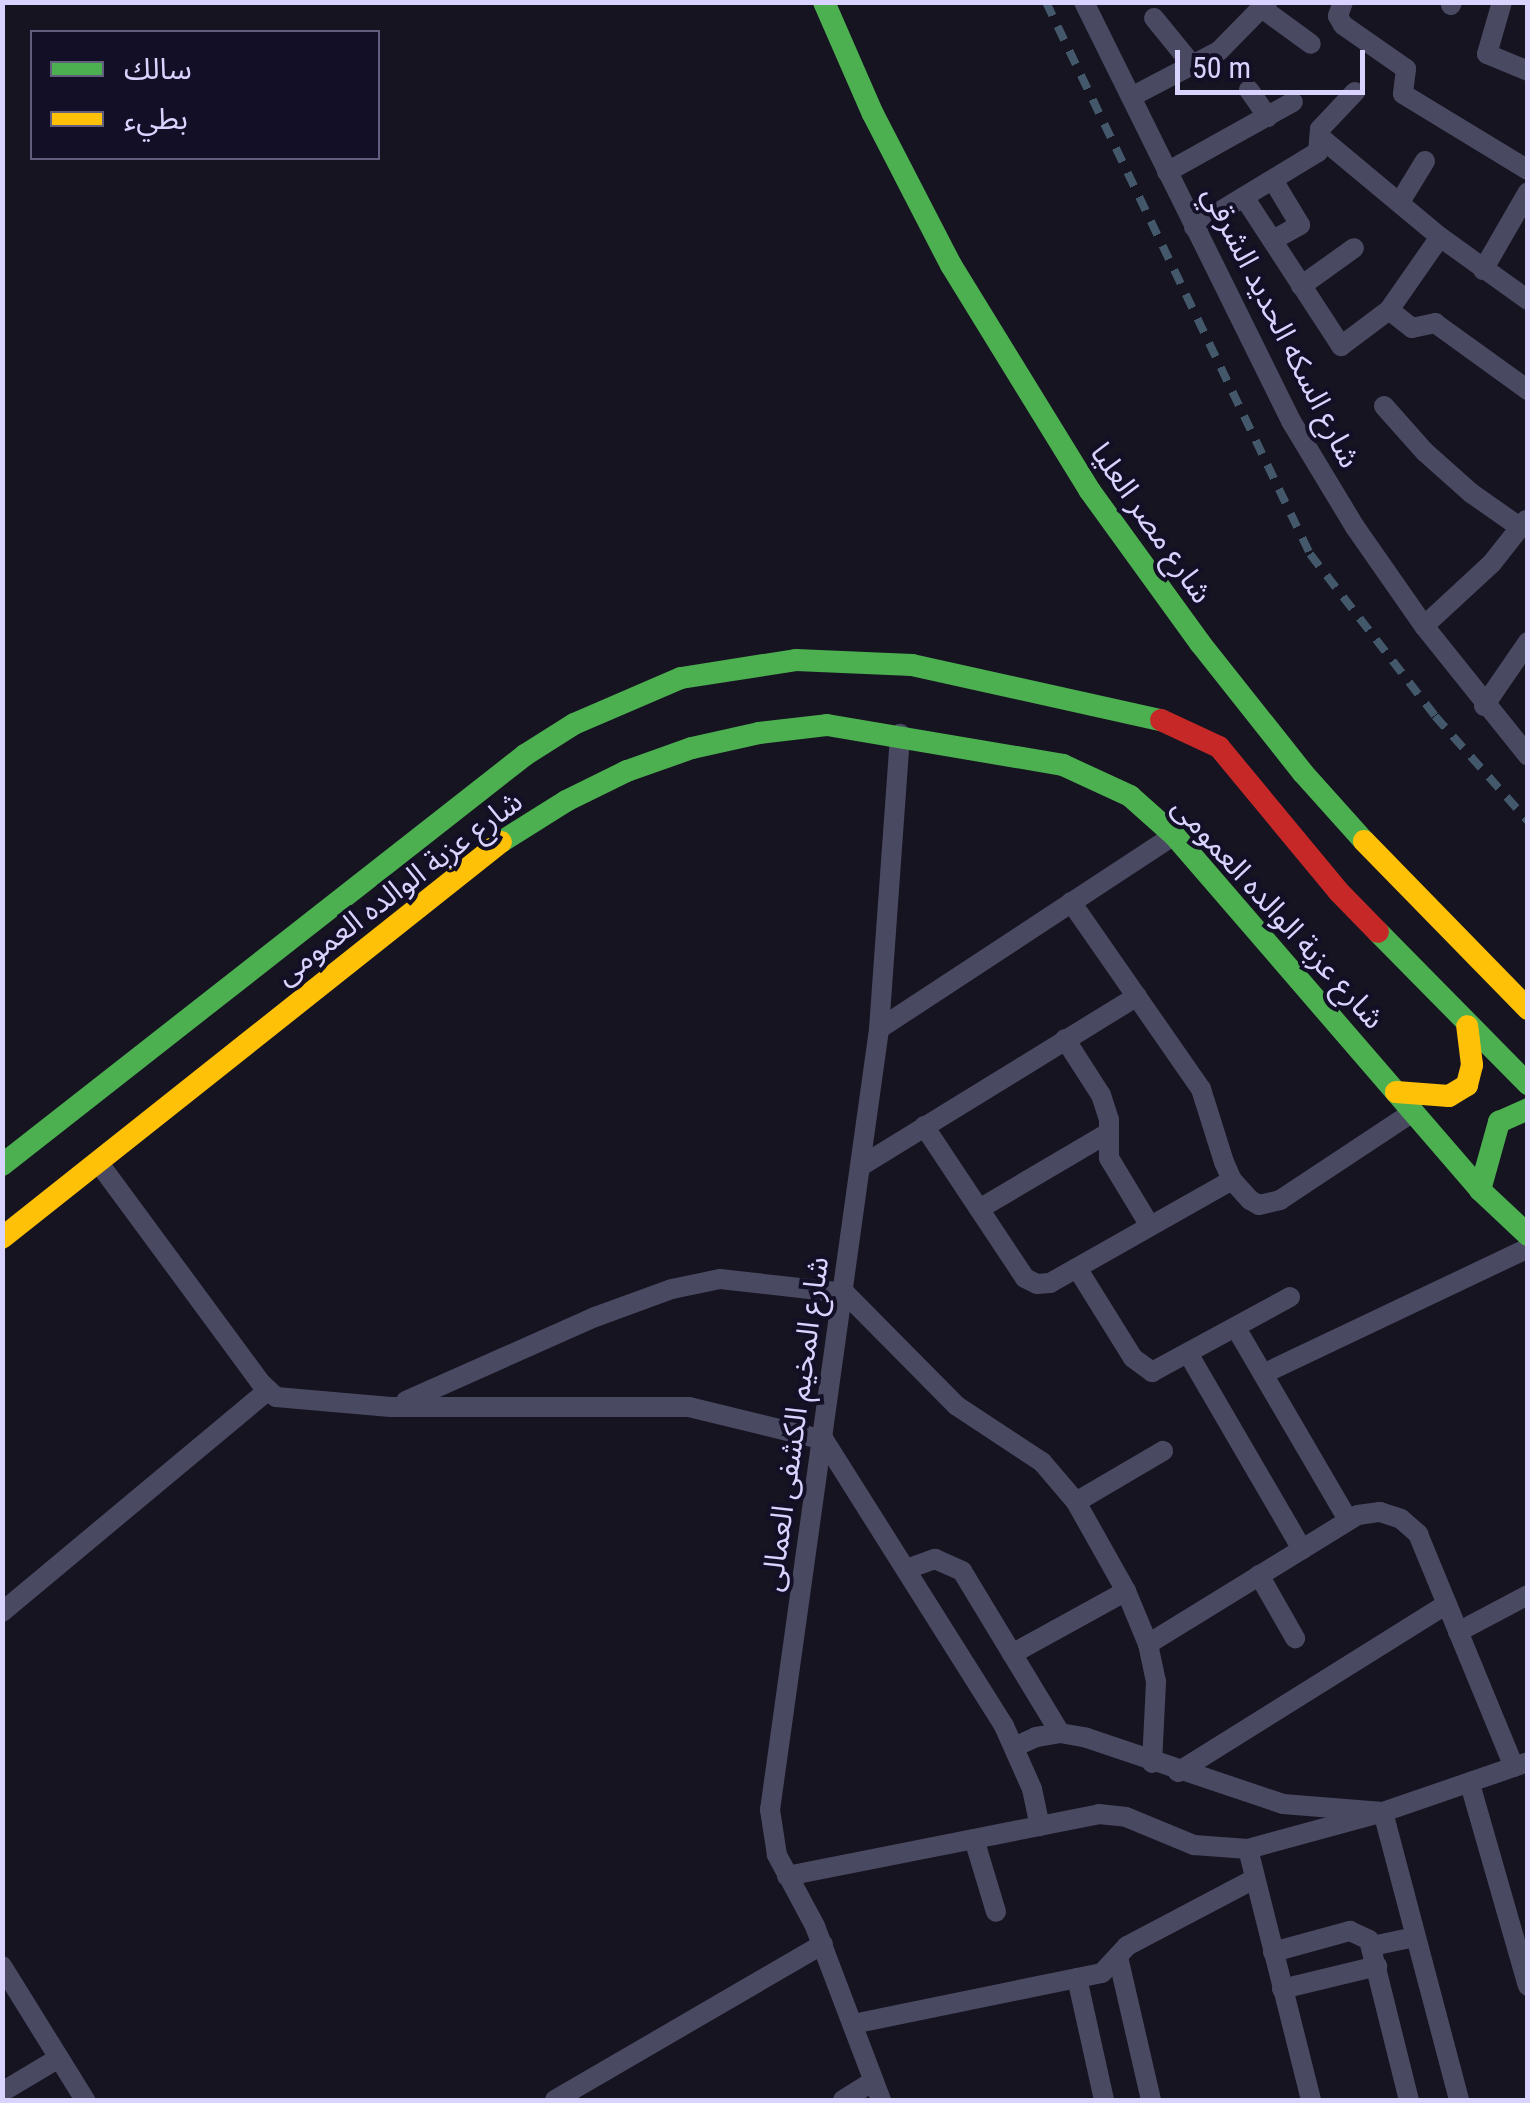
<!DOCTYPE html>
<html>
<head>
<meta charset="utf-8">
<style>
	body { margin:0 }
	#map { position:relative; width:1530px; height:2103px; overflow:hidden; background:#161421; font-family:"Roboto Condensed","Noto Sans Arabic",sans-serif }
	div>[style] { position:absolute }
	.street>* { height:20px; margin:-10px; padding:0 10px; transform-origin:10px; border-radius:10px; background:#4a4962 }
	.fast>* { height:22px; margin:-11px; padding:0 11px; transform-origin:11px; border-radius:11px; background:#4caf50 }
	.slow>* { height:22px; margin:-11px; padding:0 11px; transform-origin:11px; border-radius:11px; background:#ffc107 }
	.jam>* { height:22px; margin:-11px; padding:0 11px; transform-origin:11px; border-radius:11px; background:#c62828 }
	.rail>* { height:8px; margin-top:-4px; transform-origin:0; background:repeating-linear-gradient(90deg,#43596b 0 15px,transparent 0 27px) }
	span { translate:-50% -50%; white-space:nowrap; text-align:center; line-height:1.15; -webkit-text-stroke:8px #130f26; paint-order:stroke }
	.street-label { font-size:30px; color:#d9d4ff }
	.frame { position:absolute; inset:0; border:5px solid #d9d4ff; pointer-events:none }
	.legend { position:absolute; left:30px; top:30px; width:350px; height:130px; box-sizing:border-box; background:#130f26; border:2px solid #625e7d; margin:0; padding:12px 18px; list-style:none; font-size:30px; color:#d9d4ff }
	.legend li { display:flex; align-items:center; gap:20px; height:50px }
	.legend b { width:50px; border:2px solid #625e7d }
	.scale { position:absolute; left:1175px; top:50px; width:190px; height:45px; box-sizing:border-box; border:5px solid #d9d4ff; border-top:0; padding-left:12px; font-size:30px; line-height:35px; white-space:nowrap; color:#d9d4ff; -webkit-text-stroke:8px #130f26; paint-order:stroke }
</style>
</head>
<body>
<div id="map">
	<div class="street">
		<div style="left:1084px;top:2px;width:467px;rotate:63.7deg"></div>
		<div style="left:1291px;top:421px;width:124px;rotate:58.9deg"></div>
		<div style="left:1355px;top:527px;width:121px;rotate:55.1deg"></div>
		<div style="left:1424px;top:626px;width:166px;rotate:51.3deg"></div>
		<div style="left:1343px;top:2px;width:15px;rotate:110deg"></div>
		<div style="left:1338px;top:16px;width:10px;rotate:61deg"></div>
		<div style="left:1343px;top:25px;width:77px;rotate:34.9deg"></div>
		<div style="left:1406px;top:69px;width:25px;rotate:97deg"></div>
		<div style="left:1403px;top:94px;width:146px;rotate:31.3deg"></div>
		<div style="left:1502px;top:2px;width:54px;rotate:106.1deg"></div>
		<div style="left:1487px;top:54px;width:44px;rotate:22.5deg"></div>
		<div style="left:1451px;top:5px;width:3px;rotate:-72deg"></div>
		<div style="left:1263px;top:9px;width:59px;rotate:36.1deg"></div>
		<div style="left:1154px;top:18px;width:63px;rotate:50.8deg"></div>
		<div style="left:1249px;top:90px;width:33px;rotate:55deg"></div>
		<div style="left:1131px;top:97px;width:99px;rotate:-27.6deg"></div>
		<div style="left:1219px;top:51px;width:69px;rotate:-45.6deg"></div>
		<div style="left:1320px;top:137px;width:156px;rotate:39.8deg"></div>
		<div style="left:1440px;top:237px;width:108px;rotate:35.6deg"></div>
		<div style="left:1167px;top:172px;width:144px;rotate:-29.1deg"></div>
		<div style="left:1244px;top:197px;width:178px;rotate:56.9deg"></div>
		<div style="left:1341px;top:346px;width:60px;rotate:-36.9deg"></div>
		<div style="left:1389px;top:310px;width:89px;rotate:-55.1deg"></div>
		<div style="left:1400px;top:202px;width:48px;rotate:-58.6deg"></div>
		<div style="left:1194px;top:227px;width:145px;rotate:-31.2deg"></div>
		<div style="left:1318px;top:152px;width:23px;rotate:-85deg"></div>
		<div style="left:1320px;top:129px;width:51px;rotate:-46.6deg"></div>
		<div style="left:1273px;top:240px;width:31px;rotate:-29deg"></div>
		<div style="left:1300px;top:225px;width:52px;rotate:-121deg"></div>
		<div style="left:1483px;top:270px;width:90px;rotate:-60deg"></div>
		<div style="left:1301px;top:286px;width:65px;rotate:-35.6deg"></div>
		<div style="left:1389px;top:310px;width:29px;rotate:38deg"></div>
		<div style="left:1412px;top:328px;width:24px;rotate:-12deg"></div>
		<div style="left:1435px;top:323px;width:115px;rotate:35.8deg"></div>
		<div style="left:1384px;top:406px;width:62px;rotate:48.3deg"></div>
		<div style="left:1425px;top:452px;width:62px;rotate:41.7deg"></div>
		<div style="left:1471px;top:493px;width:61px;rotate:35deg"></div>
		<div style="left:1424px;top:626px;width:93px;rotate:-42.8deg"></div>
		<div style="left:1492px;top:563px;width:55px;rotate:-51.7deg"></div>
		<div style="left:1484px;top:706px;width:78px;rotate:-55.5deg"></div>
		<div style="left:1071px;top:902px;width:228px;rotate:55.2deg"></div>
		<div style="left:1201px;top:1089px;width:77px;rotate:72.5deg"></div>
		<div style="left:1224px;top:1162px;width:20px;rotate:66deg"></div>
		<div style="left:1232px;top:1180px;width:27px;rotate:48deg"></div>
		<div style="left:1250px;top:1200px;width:10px;rotate:29deg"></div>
		<div style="left:1259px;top:1205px;width:22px;rotate:-13deg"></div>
		<div style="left:1280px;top:1200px;width:159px;rotate:-33.5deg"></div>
		<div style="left:879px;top:1029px;width:353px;rotate:-33.3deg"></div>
		<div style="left:1065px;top:1039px;width:67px;rotate:57.3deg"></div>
		<div style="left:1101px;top:1095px;width:26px;rotate:72deg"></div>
		<div style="left:1109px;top:1120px;width:38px;rotate:90deg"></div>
		<div style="left:1109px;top:1158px;width:79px;rotate:58.9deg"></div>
		<div style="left:924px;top:1126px;width:182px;rotate:56.4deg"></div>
		<div style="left:1025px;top:1278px;width:13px;rotate:27deg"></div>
		<div style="left:1037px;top:1284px;width:13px;rotate:-4deg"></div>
		<div style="left:1050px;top:1283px;width:209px;rotate:-29.5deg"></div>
		<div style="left:98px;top:1162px;width:273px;rotate:53.6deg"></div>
		<div style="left:260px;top:1382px;width:22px;rotate:43deg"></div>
		<div style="left:276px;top:1397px;width:115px;rotate:5deg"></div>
		<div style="left:391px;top:1407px;width:298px"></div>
		<div style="left:689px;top:1407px;width:139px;rotate:13.7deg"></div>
		<div style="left:824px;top:1440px;width:338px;rotate:57.8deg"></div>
		<div style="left:1004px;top:1726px;width:69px;rotate:66deg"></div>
		<div style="left:1032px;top:1789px;width:38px;rotate:78deg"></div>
		<div style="left:861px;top:1166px;width:324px;rotate:-31.6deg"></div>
		<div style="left:979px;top:1209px;width:150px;rotate:-30.5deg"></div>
		<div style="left:1077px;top:1268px;width:106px;rotate:58.1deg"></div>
		<div style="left:1133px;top:1358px;width:24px;rotate:36deg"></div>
		<div style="left:1152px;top:1372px;width:157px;rotate:-28.5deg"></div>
		<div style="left:1236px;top:1328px;width:222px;rotate:59.7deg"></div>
		<div style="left:1189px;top:1355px;width:225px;rotate:59.8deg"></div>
		<div style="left:1263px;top:1374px;width:293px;rotate:-25.4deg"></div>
		<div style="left:406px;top:1401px;width:207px;rotate:-24deg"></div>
		<div style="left:595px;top:1317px;width:82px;rotate:-20deg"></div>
		<div style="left:672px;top:1289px;width:49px;rotate:-11.8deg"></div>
		<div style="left:720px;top:1279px;width:126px;rotate:6.4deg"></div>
		<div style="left:845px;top:1293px;width:159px;rotate:45.3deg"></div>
		<div style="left:957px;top:1406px;width:102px;rotate:33.4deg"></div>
		<div style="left:1042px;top:1462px;width:52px;rotate:49.6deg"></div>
		<div style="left:1076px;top:1502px;width:102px;rotate:60.7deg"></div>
		<div style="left:1126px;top:1591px;width:57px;rotate:67.5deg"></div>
		<div style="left:1148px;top:1644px;width:39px;rotate:78deg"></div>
		<div style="left:1156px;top:1682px;width:81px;rotate:92.8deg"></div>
		<div style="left:1076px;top:1502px;width:101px;rotate:-30.4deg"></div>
		<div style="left:907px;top:1569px;width:30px;rotate:-20deg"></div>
		<div style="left:935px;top:1559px;width:30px;rotate:24deg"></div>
		<div style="left:962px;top:1571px;width:189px;rotate:58.8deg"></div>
		<div style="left:1259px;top:1575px;width:73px;rotate:60.3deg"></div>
		<div style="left:2px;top:1612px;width:346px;rotate:-39.8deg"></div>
		<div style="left:1458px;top:1632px;width:79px;rotate:-27.9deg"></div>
		<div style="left:1148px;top:1644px;width:246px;rotate:-31.6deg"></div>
		<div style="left:1358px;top:1515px;width:22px;rotate:-8deg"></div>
		<div style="left:1380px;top:1512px;width:22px;rotate:18deg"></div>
		<div style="left:1401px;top:1519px;width:23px;rotate:41deg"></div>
		<div style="left:1418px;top:1534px;width:252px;rotate:67.6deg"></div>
		<div style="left:1012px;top:1654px;width:130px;rotate:-28.9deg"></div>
		<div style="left:1014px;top:1747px;width:24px;rotate:-24deg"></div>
		<div style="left:1036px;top:1737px;width:24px;rotate:-9deg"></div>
		<div style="left:1060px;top:1733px;width:27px;rotate:10deg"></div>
		<div style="left:1087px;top:1738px;width:207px;rotate:18.6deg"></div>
		<div style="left:1283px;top:1804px;width:100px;rotate:4.6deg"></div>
		<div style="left:1383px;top:1812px;width:298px;rotate:75.2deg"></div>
		<div style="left:1178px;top:1772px;width:317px;rotate:-32deg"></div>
		<div style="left:1470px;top:1784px;width:210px;rotate:74deg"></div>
		<div style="left:974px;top:1839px;width:76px;rotate:73.2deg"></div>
		<div style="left:1248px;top:1849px;width:259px;rotate:75.9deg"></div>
		<div style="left:787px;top:1876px;width:318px;rotate:-11.2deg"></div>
		<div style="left:1099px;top:1814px;width:27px;rotate:6deg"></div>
		<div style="left:1126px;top:1817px;width:74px;rotate:22.4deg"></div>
		<div style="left:1194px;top:1845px;width:54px;rotate:4.2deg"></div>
		<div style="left:1248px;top:1849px;width:140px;rotate:-15.3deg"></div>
		<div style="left:1383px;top:1812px;width:153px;rotate:-19deg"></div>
		<div style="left:1372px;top:1946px;width:44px;rotate:-11.8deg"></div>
		<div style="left:1273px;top:1952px;width:80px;rotate:-15.3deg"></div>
		<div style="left:1350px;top:1931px;width:21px;rotate:25deg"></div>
		<div style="left:1369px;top:1940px;width:165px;rotate:76deg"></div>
		<div style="left:1118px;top:1957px;width:147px;rotate:77deg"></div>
		<div style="left:2px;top:1966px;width:158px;rotate:58.2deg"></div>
		<div style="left:1077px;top:1978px;width:125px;rotate:77.5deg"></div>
		<div style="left:1282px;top:1989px;width:98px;rotate:-13.6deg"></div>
		<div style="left:853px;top:2024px;width:254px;rotate:-11.6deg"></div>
		<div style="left:1102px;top:1973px;width:37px;rotate:-47deg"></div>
		<div style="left:1127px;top:1946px;width:144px;rotate:-27.8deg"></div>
		<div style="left:2px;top:2092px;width:66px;rotate:-30.8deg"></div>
		<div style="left:555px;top:2100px;width:310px;rotate:-30.2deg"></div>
		<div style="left:843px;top:2100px;width:36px;rotate:-32deg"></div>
		<div style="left:881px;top:2100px;width:186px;rotate:-110.8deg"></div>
		<div style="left:815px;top:1926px;width:81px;rotate:-118.2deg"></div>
		<div style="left:777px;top:1855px;width:46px;rotate:-98.8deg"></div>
		<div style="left:770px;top:1810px;width:789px;rotate:-82.05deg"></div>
		<div style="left:879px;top:1029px;width:296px;rotate:-85.9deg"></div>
	</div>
	<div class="fast">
		<div style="left:824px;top:2px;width:122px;rotate:66.4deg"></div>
		<div style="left:873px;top:114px;width:170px;rotate:62.7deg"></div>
		<div style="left:951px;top:265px;width:265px;rotate:58.4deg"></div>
		<div style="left:1090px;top:491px;width:188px;rotate:54.1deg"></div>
		<div style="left:1200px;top:643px;width:166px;rotate:51.6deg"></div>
		<div style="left:1303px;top:773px;width:91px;rotate:48.1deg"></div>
		<div style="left:501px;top:842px;width:77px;rotate:-32.2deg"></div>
		<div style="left:566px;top:801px;width:68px;rotate:-26.2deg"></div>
		<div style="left:627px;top:771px;width:69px;rotate:-19.5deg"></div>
		<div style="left:692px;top:748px;width:69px;rotate:-12.6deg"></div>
		<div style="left:759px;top:733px;width:68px;rotate:-6.7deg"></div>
		<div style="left:827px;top:725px;width:239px;rotate:9.6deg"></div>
		<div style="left:1063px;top:765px;width:74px;rotate:24.8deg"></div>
		<div style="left:1130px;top:796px;width:59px;rotate:41.6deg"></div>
		<div style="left:1174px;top:835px;width:469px;rotate:49.2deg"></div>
		<div style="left:1480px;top:1190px;width:66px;rotate:43.2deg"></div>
		<div style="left:1378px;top:932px;width:214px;rotate:45.4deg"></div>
		<div style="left:2px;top:1165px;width:665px;rotate:-38.09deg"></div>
		<div style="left:525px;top:755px;width:58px;rotate:-32.3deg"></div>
		<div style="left:574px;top:724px;width:116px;rotate:-23.3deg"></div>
		<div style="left:681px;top:678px;width:116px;rotate:-8.9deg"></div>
		<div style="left:796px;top:660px;width:116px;rotate:2.5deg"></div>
		<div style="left:912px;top:665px;width:255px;rotate:12.5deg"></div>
		<div style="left:1480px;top:1190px;width:71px;rotate:-74.4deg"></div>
		<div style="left:1499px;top:1122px;width:32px;rotate:-24deg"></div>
	</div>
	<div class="slow">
		<div style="left:1364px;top:841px;width:235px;rotate:45.7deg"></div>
		<div style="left:1396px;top:1092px;width:53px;rotate:4.3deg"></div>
		<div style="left:1449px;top:1096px;width:21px;rotate:-31deg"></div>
		<div style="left:1467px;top:1085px;width:21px;rotate:-76deg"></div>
		<div style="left:1472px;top:1065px;width:39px;rotate:-97deg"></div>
		<div style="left:2px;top:1238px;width:637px;rotate:-38.44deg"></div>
	</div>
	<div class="jam">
		<div style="left:1161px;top:720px;width:64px;rotate:25deg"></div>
		<div style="left:1219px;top:747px;width:187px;rotate:50.4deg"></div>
		<div style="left:1338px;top:891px;width:57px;rotate:45.7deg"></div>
	</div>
	<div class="rail">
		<div style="left:1046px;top:2px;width:612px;rotate:64.44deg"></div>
		<div style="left:1310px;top:554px;width:205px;rotate:52.3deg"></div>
		<div style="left:1435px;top:716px;width:140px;rotate:48.5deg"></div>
	</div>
	<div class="street-label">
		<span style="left:1281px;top:327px;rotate:63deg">شارع السكه الحديد الشرقي</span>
		<span style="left:1151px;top:523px;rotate:55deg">شارع مصر العليا</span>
		<span style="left:399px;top:888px;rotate:-37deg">شارع عزبة الوالده العمومى</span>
		<span style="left:1278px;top:913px;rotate:48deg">شارع عزبة الوالده العمومى</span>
		<span style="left:795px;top:1424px;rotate:-82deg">شارع المخيم الكشفى العمالى</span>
	</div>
	<div class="frame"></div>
	<ul class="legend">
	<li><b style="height:12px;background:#4caf50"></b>سالك</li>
	<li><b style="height:12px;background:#ffc107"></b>بطيء</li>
	</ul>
	<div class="scale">50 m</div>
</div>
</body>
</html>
